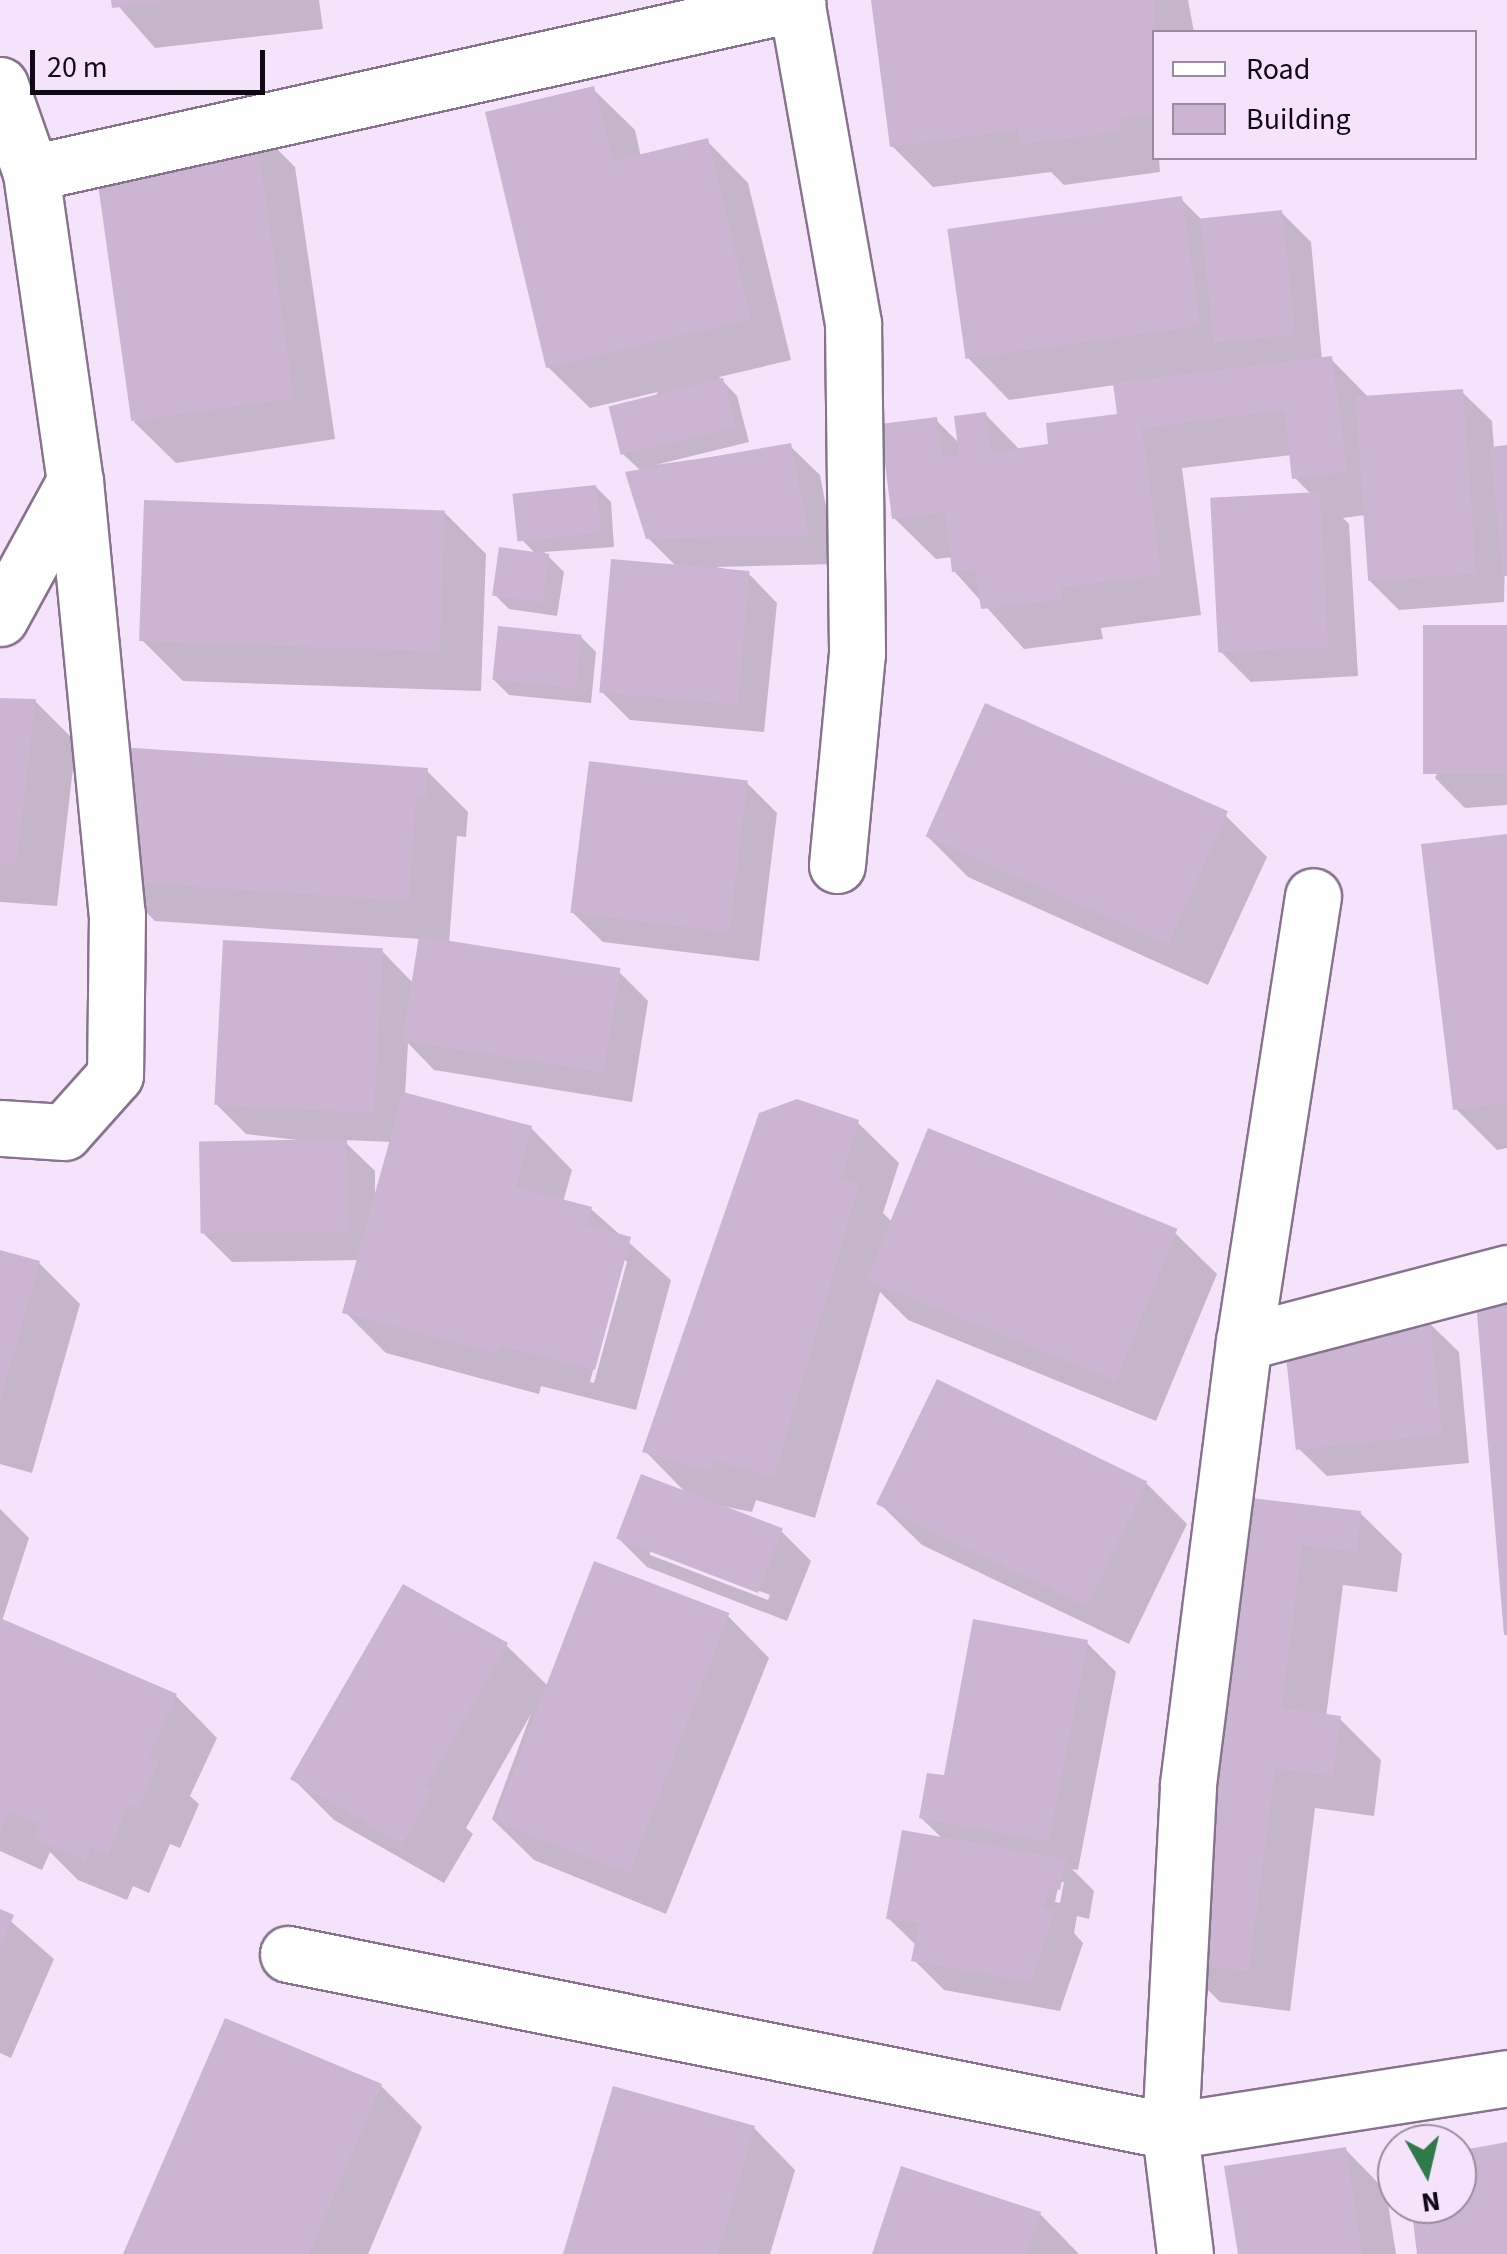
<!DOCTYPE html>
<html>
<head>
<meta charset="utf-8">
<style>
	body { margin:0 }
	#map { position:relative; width:1507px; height:2254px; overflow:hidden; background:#f5e3fc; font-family:"Source Sans 3",sans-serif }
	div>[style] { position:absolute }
	.shadow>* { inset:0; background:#0003 }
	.building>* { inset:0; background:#cbb5d3; transform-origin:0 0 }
	.roads { filter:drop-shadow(2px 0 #87738e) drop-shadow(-2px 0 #87738e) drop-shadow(0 2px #87738e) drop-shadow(0 -2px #87738e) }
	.minor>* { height:55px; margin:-27.5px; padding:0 27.5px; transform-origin:27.5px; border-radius:27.5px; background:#fff }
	span { translate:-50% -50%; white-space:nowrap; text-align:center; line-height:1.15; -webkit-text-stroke:9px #f5e3fc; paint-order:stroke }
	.legend { position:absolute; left:1152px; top:30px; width:325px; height:130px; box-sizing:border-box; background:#f5e3fc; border:2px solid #998c9f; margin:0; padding:12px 18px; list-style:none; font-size:30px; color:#100913 }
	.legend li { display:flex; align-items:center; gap:20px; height:50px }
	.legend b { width:50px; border:2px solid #998c9f }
	.north { position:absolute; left:1377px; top:2124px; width:100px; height:100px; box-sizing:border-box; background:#f5e3fc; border:2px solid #998c9f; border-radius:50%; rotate:172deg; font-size:28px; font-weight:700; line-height:40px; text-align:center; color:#100913 }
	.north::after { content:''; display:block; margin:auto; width:35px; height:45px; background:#2f7a49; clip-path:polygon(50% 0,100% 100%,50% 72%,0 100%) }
	.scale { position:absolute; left:30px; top:50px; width:235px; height:45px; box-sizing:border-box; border:5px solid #100913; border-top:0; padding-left:12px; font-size:30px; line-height:35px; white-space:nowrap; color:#100913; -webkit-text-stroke:8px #f5e3fc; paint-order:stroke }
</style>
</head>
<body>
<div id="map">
	<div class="shadow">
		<div style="clip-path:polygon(113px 0,319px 0,323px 29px,155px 48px)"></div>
		<div style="clip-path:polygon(874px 0,1188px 0,1194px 32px,1154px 32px,1154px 158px,1175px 158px,1159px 159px,1160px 172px,1064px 185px,1051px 172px,933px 187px,892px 146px)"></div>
		<div style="clip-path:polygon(593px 89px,635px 130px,641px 157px,707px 141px,748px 183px,791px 360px,719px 377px,737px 396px,749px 442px,655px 465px,790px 446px,820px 475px,837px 564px,716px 567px,748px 573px,777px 603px,764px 732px,630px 720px,601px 691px,677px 567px,648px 538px,641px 471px,623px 454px,658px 392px,590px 408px,548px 367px)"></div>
		<div style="clip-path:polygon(254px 126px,295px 167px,335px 439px,176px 463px,134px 422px)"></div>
		<div style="clip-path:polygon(1181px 199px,1203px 221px,1281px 212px,1311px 242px,1322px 360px,1331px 359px,1369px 398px,1462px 392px,1492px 421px,1494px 449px,1507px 448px,1504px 602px,1399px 610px,1369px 580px,1365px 515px,1343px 518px,1349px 524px,1358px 676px,1251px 682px,1221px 652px,1312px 495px,1295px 478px,1292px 455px,1182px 468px,1201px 615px,1101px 628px,1103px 639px,1024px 649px,954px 571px,953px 557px,936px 559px,894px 518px,936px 420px,960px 444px,985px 414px,1020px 450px,1050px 446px,1120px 416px,1115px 385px,1009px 400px,968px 358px)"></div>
		<div style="clip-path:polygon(596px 487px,611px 502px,614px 547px,544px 552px,564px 572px,557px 616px,509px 609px,494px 594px,537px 555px,520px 538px)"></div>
		<div style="clip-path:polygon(444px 512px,486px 554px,481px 691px,183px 681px,142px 640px)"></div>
		<div style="clip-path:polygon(1507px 628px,1507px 805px,1465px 808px,1435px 778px)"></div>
		<div style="clip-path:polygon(581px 637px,596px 652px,591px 703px,509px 695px,494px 680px)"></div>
		<div style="clip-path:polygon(0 700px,35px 701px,76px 742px,57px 906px,0 902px)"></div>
		<div style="clip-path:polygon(evenodd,427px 771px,468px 812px,466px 837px,457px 836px,449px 944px,619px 972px,648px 1001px,632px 1102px,434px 1070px,408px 1043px,405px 1095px,531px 1128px,572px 1170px,563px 1202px,591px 1209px,671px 1280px,636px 1410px,541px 1386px,539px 1394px,386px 1353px,345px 1312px,359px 1260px,232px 1262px,202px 1232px,316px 1142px,246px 1134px,216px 1104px,382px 951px,414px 984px,421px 939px,155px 921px,114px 880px,427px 771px,343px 1140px,392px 1142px,375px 1195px,375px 1171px,343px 1140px,427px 771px,623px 1258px,627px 1262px,594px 1383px,590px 1382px,623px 1258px)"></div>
		<div style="clip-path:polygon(747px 783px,777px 813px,759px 961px,603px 942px,573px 913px)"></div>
		<div style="clip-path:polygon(1225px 815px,1267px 857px,1208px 985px,968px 877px,927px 836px)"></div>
		<div style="clip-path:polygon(1507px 837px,1507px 1148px,1497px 1150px,1455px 1108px)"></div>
		<div style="clip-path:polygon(evenodd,857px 1122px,899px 1163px,883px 1213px,891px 1221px,1175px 1233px,1217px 1274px,1156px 1421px,908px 1320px,880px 1292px,815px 1518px,756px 1500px,752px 1512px,712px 1504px,781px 1531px,811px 1561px,787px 1621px,647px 1567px,618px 1538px,689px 1496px,645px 1451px,857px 1122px,650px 1549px,770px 1595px,768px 1600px,650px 1555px,650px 1549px)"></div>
		<div style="clip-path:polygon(0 1252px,39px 1263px,80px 1304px,32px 1473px,0 1464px)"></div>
		<div style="clip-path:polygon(1429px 1323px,1459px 1352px,1469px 1463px,1327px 1476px,1297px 1447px)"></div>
		<div style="clip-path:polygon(1146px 1483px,1187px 1524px,1129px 1644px,922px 1545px,880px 1504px)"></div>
		<div style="clip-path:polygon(1236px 1499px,1360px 1513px,1402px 1554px,1397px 1592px,1343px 1585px,1326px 1717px,1339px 1718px,1381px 1760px,1374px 1816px,1315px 1808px,1290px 2011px,1220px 2002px,1179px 1961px)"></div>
		<div style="clip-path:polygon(0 1509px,29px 1538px,2px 1621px,176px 1696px,217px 1738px,190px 1796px,199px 1804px,180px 1848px,170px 1844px,149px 1893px,133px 1886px,127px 1900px,78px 1880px,50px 1852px,42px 1870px,0 1851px)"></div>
		<div style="clip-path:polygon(728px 1616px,769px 1658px,666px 1914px,534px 1860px,492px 1819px,531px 1714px,466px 1828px,473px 1834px,444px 1883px,334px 1820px,293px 1779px,506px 1645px,547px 1685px)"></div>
		<div style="clip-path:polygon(evenodd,1086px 1642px,1116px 1672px,1078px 1870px,1072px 1869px,1094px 1891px,1089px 1919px,1077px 1916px,1074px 1933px,1083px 1943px,1060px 2011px,944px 1990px,914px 1960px,917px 1946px,888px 1918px,944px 1840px,921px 1818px,946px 1778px,1086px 1642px,1059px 1882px,1064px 1882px,1060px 1903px,1055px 1902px,1059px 1882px)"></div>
		<div style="clip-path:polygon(0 1912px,54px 1959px,11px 2058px,0 2053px)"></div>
		<div style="clip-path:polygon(381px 2086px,422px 2127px,368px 2254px,126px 2254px)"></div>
		<div style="clip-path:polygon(754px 2128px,795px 2170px,770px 2254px,566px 2254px)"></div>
		<div style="clip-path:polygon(1345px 2149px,1386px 2191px,1396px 2254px,1240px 2254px)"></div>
		<div style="clip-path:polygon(1040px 2214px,1079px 2254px,874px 2254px)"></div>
	</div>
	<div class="building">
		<div style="clip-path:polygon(111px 0,161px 0,161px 2px,112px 8px)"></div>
		<div style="clip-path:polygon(871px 0,1155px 0,1154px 115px,1119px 119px,1120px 132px,1020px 144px,1018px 130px,890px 147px)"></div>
		<div style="clip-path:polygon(594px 86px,613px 161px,708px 138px,751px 319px,546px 368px,485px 112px)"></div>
		<div style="left:255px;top:123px;width:278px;height:164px;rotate:82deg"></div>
		<div style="left:1182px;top:196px;width:131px;height:237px;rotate:82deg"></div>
		<div style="left:1282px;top:210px;width:125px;height:82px;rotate:84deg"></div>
		<div style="clip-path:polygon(1332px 356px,1347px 472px,1292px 479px,1284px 410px,1142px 428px,1161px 575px,1061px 587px,1063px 599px,981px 609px,975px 569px,952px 572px,945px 512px,892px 519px,880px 424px,937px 417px,942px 457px,959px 455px,954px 416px,986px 412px,991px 452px,1048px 444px,1046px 423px,1117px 414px,1113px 383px)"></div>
		<div style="left:723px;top:378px;width:50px;height:118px;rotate:76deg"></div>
		<div style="left:1463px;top:389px;width:185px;height:108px;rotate:86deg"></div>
		<div style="clip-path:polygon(791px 443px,809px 535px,646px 539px,625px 472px)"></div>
		<div style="clip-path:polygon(1507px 445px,1507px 576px,1503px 576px,1490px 447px)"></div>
		<div style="left:596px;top:485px;width:48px;height:84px;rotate:84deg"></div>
		<div style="left:1320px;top:492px;width:155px;height:110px;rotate:87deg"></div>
		<div style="left:144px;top:500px;width:301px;height:141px;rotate:2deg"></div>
		<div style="left:499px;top:547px;width:51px;height:49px;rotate:8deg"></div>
		<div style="left:611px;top:559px;width:139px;height:134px;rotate:5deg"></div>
		<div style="left:1507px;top:625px;width:149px;height:84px;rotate:90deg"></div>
		<div style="left:498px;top:626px;width:84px;height:54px;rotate:6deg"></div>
		<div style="clip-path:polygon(0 698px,36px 699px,16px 865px,0 865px)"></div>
		<div style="left:985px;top:703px;width:266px;height:146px;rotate:24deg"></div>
		<div style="clip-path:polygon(120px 747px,428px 768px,426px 797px,416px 796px,409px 901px,111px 881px)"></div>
		<div style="left:589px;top:761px;width:160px;height:153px;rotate:7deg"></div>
		<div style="clip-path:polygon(1507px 834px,1507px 1103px,1453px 1110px,1421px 844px)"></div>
		<div style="left:419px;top:936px;width:204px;height:106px;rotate:9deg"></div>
		<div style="left:223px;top:940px;width:160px;height:165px;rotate:3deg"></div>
		<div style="clip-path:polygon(403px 1092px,532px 1126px,516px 1187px,592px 1207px,587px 1225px,631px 1237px,595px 1370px,500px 1346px,499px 1354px,342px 1313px)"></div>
		<div style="clip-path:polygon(797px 1099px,859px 1120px,841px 1179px,859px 1185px,774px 1478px,715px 1460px,710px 1472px,642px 1452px,759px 1113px)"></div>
		<div style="left:928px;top:1128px;width:269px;height:164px;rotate:22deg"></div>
		<div style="left:347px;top:1139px;width:92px;height:148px;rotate:89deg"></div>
		<div style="clip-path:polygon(0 1250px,40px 1261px,1px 1398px,0 1398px)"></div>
		<div style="clip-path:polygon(1507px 1287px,1507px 1635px,1504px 1635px,1475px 1290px)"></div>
		<div style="left:1430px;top:1320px;width:115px;height:147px;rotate:84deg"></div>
		<div style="left:937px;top:1379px;width:234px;height:139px;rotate:26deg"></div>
		<div style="left:641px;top:1474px;width:152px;height:69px;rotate:21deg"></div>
		<div style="clip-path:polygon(1234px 1496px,1361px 1511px,1357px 1552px,1302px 1545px,1282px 1708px,1341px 1716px,1333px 1776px,1275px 1768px,1249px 1971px,1176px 1962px)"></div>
		<div style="left:594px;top:1561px;width:145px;height:279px;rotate:21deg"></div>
		<div style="clip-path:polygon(403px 1584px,508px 1643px,426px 1787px,433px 1791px,402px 1844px,290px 1779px)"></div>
		<div style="clip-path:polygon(0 1618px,177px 1694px,149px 1756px,159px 1761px,138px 1809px,128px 1805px,108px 1854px,91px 1847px,85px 1861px,34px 1839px,40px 1825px,9px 1811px,0 1833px)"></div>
		<div style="clip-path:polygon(973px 1619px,1088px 1640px,1049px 1842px,919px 1818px,927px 1773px,944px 1775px)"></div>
		<div style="clip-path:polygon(902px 1830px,1066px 1859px,1060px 1890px,1048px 1888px,1044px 1908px,1055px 1911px,1031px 1982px,911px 1961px,919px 1923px,886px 1919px)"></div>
		<div style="clip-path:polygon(0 1909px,14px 1915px,0 1948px)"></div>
		<div style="clip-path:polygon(225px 2018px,382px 2084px,309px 2254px,123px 2254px)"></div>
		<div style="clip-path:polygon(613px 2086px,755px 2126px,718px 2254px,563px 2254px)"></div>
		<div style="clip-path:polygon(1507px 2142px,1507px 2254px,1417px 2254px,1411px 2204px,1457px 2204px,1457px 2151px)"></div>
		<div style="clip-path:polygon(1346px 2147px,1362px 2254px,1238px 2254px,1224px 2166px)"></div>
		<div style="clip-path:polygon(901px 2166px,1041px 2212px,1027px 2254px,872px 2254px)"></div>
	</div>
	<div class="roads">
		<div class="minor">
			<div style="left:796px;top:0;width:328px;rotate:80deg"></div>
			<div style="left:853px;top:323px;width:330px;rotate:89.3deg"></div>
			<div style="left:857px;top:653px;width:213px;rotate:95.4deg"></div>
			<div style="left:0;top:85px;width:93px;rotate:70.6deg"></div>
			<div style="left:31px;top:173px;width:311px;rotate:81.9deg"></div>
			<div style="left:75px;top:481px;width:435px;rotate:84.5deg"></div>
			<div style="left:117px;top:914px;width:161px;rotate:90.7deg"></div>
			<div style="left:115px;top:1075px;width:76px;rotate:131.8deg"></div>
			<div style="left:64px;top:1132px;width:64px;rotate:-176.4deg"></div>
			<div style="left:31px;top:173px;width:785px;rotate:-12.51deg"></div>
			<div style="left:0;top:618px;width:156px;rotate:-61.3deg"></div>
			<div style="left:1244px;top:1342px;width:272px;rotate:-14.7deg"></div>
			<div style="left:288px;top:1954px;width:900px;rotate:11.35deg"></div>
			<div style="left:1170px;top:2131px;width:341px;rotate:-8.9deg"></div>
			<div style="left:1185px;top:2254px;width:124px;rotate:-97deg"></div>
			<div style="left:1170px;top:2131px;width:347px;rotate:-87deg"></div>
			<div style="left:1188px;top:1784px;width:446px;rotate:-82.8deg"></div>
			<div style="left:1244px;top:1342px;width:451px;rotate:-81.2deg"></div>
		</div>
	</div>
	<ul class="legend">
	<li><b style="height:12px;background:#fff"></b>Road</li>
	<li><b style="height:28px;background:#cbb5d3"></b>Building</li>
	</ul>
	<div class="north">N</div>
	<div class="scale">20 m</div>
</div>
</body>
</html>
